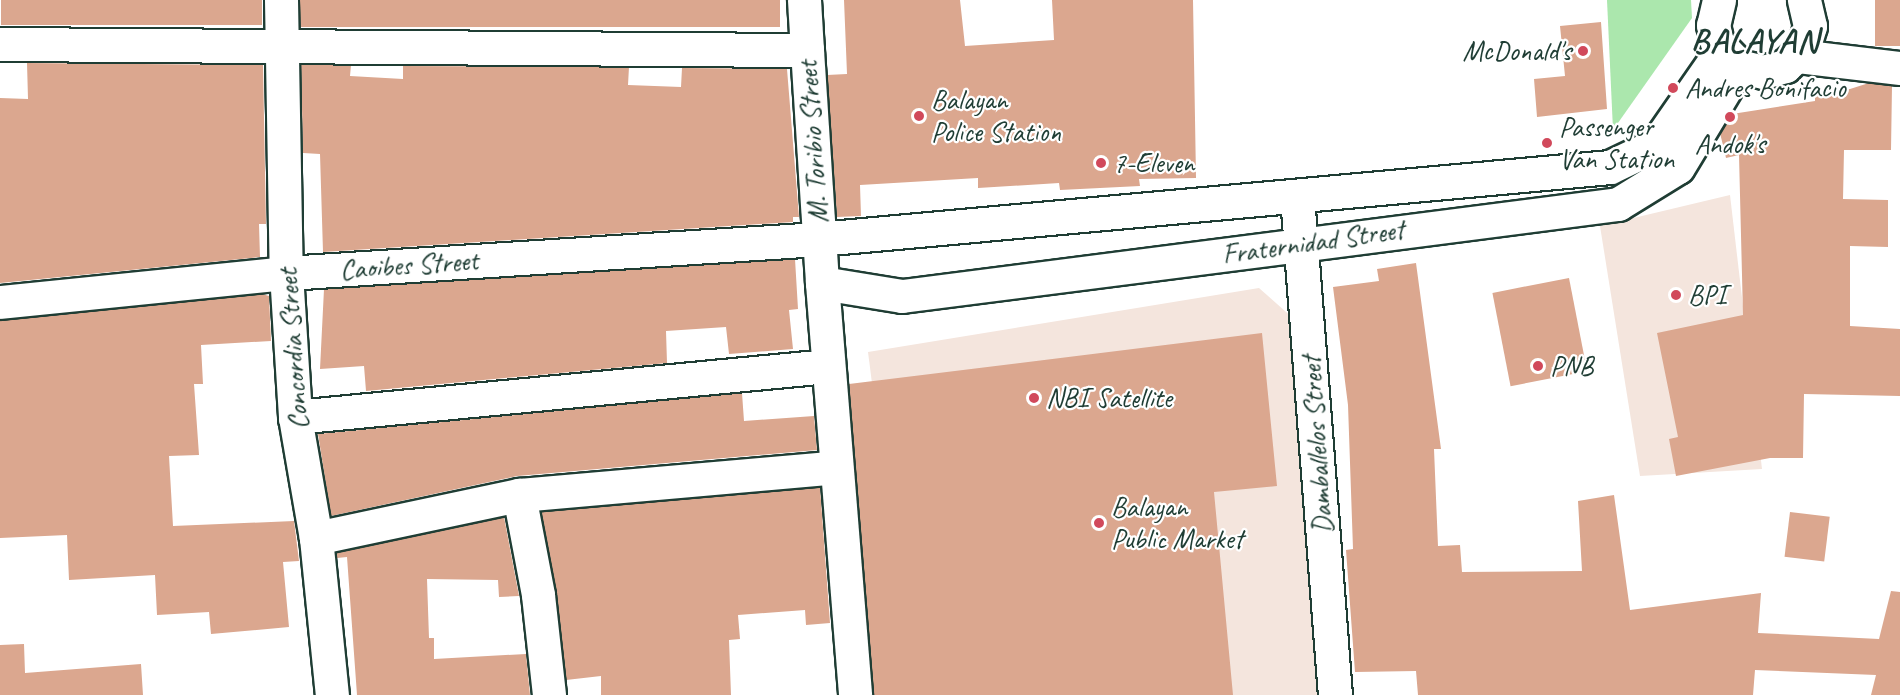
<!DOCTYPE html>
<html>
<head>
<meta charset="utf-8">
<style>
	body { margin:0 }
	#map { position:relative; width:1900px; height:695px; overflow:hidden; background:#fff; font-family:Caveat,sans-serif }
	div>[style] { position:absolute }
	.built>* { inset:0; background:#f4e5dd }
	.green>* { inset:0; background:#abe7ad }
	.building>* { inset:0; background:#dba78f; transform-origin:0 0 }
	.roads { filter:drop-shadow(2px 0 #1f3d34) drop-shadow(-2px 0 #1f3d34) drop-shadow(0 2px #1f3d34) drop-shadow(0 -2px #1f3d34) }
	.minor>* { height:33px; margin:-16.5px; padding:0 16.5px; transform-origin:16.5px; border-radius:16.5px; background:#fff }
	.tertiary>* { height:33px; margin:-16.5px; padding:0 16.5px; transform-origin:16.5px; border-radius:16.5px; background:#fff }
	.dots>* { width:16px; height:16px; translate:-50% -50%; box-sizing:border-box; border:3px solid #fff; border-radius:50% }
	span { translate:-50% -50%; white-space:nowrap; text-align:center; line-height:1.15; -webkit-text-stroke:4.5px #fff; paint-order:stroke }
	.poi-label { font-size:28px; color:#1f3d34 }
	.right { translate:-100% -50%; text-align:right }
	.left { translate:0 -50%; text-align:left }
	.street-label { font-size:28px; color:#1f3d34 }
	.district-label { font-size:34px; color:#1f3d34; font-weight:700; letter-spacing:1.5px }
</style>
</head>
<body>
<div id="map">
	<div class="built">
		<div style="clip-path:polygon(1730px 195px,1762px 469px,1640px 476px,1600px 226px)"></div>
		<div style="clip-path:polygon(1259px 288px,1294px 319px,1318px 695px,912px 695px,868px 352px)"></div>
	</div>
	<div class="green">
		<div style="clip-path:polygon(1607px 0,1691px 0,1692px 18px,1613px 130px)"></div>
	</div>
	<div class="building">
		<div style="left:1px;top:0;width:261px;height:25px"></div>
		<div style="left:300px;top:0;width:480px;height:27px"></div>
		<div style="clip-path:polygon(844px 0,960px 0,965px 46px,1054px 40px,1052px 0,1193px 0,1196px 178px,1139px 179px,1140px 186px,1060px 190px,1059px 183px,978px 188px,978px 178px,860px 185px,861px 216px,837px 217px,827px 75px,847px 74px)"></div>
		<div style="left:1875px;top:0;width:25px;height:46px"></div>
		<div style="clip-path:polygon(1601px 22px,1607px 109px,1537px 117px,1534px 79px,1565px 76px,1560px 26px)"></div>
		<div style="clip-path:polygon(27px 63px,263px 65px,266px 224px,259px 224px,260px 257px,0 283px,0 98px,28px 99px)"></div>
		<div style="clip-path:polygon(301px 65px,351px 65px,350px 76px,403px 79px,403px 66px,629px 67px,628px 85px,681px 87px,682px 68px,787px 69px,799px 217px,793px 217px,793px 222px,323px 252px,320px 154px,303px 153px)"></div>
		<div style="clip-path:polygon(1869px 83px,1892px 86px,1891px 150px,1844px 150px,1843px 199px,1888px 200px,1888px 247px,1850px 246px,1850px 326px,1900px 329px,1900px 396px,1804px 394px,1803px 458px,1770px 458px,1676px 476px,1669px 439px,1678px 437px,1657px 333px,1743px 315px,1739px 155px,1726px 158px,1720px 133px,1732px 114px,1815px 101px,1815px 89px,1850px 89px)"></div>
		<div style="clip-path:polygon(795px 259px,798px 309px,789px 310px,793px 349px,729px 354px,726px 327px,666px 331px,667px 363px,366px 391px,364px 366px,320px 369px,324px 289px)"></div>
		<div style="clip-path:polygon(1416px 263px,1441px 449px,1434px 449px,1438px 546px,1460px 545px,1462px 572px,1582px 571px,1578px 501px,1614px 495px,1630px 610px,1761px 593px,1758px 633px,1879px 639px,1891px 591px,1900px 592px,1900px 695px,1871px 695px,1876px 675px,1755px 670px,1753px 695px,1418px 695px,1416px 671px,1355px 672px,1346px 550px,1353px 549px,1348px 405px,1333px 287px,1379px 281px,1377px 269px)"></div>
		<div style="left:1569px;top:278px;width:95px;height:78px;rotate:79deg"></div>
		<div style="clip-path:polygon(262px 294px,269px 296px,271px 341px,201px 345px,203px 384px,194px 384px,199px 455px,169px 456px,173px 526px,294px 521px,299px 561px,283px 562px,289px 627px,211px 634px,209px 612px,157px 615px,155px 575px,69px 580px,67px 535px,0 538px,0 320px)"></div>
		<div style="clip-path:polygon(1262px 333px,1277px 486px,1214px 492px,1233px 695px,873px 695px,849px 384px)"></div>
		<div style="clip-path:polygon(742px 393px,744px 421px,814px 416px,817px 450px,517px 476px,331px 516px,318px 434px)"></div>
		<div style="clip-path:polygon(820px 487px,830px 623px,806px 625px,805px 610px,738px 615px,740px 639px,729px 640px,731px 695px,601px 695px,601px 676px,566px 680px,541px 512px)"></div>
		<div style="left:1790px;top:512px;width:40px;height:45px;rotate:7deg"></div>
		<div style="clip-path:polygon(504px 517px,519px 596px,499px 597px,498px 580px,427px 579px,429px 638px,434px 638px,434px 659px,526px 654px,530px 695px,357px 695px,347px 557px,337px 558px,336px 553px)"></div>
		<div style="clip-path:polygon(24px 644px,25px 673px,141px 664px,143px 695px,0 695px,0 645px)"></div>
	</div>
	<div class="roads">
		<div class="minor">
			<div style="left:281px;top:0;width:273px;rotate:89deg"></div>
			<div style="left:286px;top:273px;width:144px;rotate:86.4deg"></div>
			<div style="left:295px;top:417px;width:123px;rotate:80.2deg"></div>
			<div style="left:316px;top:538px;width:158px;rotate:84.2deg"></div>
			<div style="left:804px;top:0;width:50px;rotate:86.6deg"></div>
			<div style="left:822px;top:283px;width:413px;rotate:85.4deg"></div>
			<div style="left:0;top:302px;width:287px;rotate:-5.8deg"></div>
			<div style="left:286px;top:273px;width:534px;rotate:-3.65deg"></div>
			<div style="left:295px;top:417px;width:535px;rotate:-5.47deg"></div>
			<div style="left:519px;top:495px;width:102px;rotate:79.2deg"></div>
			<div style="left:538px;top:595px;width:101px;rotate:83.7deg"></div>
			<div style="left:316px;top:538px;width:208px;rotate:-12deg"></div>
			<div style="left:519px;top:495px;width:318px;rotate:-5deg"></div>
		</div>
		<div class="tertiary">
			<div style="left:1719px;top:0;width:26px;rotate:103deg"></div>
			<div style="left:1713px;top:25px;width:18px;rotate:77deg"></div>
			<div style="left:1717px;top:43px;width:32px;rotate:46deg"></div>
			<div style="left:1739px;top:66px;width:25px;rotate:14deg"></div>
			<div style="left:1763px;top:72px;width:23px;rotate:-15deg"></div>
			<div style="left:1785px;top:66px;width:25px;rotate:-43deg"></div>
			<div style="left:1803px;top:49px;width:24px;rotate:-73deg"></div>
			<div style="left:1810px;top:26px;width:27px;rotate:-103deg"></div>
			<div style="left:0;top:44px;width:807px;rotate:0.43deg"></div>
			<div style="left:807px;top:50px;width:233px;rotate:86.3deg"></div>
			<div style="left:822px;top:283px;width:81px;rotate:9.2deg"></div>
			<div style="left:902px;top:296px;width:722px;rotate:-7.32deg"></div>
			<div style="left:1618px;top:204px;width:70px;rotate:-31.7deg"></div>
			<div style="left:1678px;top:167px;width:118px;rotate:-58.9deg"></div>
			<div style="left:1798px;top:56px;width:103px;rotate:6.7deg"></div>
			<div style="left:1297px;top:196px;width:500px;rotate:85.65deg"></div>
			<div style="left:819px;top:239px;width:794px;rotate:-5.2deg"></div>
			<div style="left:1610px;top:167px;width:51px;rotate:-25.6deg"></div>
			<div style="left:1656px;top:145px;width:116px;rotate:-55.2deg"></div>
		</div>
	</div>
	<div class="dots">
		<div style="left:1583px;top:51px;background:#d1495b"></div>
		<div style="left:1673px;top:88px;background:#d1495b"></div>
		<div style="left:919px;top:116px;background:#d1495b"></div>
		<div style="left:1730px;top:117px;background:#d1495b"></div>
		<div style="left:1547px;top:143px;background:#d1495b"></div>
		<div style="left:1101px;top:163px;background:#d1495b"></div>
		<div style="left:1676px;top:295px;background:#d1495b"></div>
		<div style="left:1538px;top:366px;background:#d1495b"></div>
		<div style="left:1034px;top:398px;background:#d1495b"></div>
		<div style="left:1099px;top:523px;background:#d1495b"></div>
	</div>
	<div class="poi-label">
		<span class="right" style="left:1571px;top:51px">McDonald's</span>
		<span class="left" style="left:1685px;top:88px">Andres Bonifacio</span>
		<span class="left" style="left:931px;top:116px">Balayan<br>Police Station</span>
		<span class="left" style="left:1559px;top:143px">Passenger<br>Van Station</span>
		<span style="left:1730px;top:144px">Andok's</span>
		<span class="left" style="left:1113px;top:163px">7-Eleven</span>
		<span class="left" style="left:1688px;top:295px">BPI</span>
		<span class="left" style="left:1550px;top:366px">PNB</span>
		<span class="left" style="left:1046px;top:398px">NBI Satellite</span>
		<span class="left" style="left:1111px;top:523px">Balayan<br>Public Market</span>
	</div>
	<div class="street-label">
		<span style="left:813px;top:142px;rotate:-94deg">M. Toribio Street</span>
		<span style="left:1313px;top:242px;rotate:-8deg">Fraternidad Street</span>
		<span style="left:409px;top:265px;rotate:-4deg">Caoibes Street</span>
		<span style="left:293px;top:349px;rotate:-94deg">Concordia Street</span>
		<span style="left:1317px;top:445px;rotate:-94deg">Damballelos Street</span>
	</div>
	<div class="district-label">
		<span style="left:1755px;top:41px">BALAYAN</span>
	</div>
</div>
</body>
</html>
